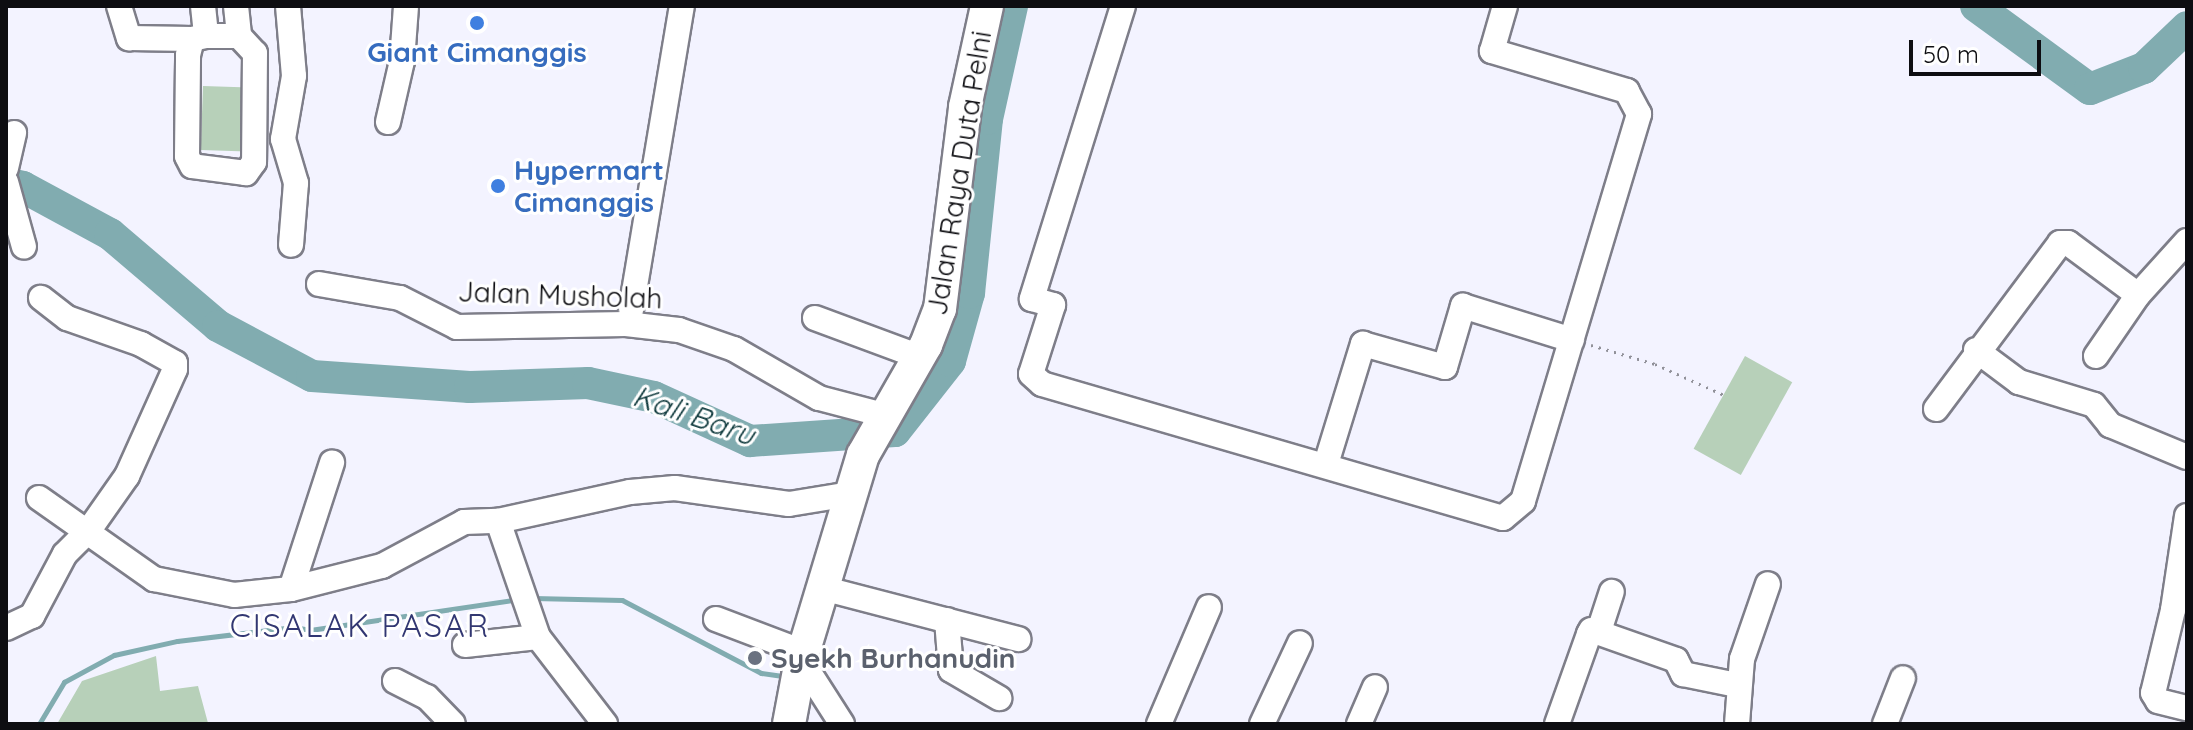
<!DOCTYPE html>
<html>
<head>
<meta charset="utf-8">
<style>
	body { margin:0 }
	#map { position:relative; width:2193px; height:730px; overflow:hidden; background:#f3f3ff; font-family:Quicksand,sans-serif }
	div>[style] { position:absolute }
	.green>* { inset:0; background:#b7d0b9; transform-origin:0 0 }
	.stream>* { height:5px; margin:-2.5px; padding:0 2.5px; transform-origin:2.5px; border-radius:2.5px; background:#81acb0 }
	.river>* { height:32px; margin:-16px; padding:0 16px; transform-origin:16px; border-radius:16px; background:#81acb0 }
	.path>* { height:3px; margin-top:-1.5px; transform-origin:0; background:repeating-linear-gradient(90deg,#919199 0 2px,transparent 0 8px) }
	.roads { filter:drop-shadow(2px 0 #7e7e89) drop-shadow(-2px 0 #7e7e89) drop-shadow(0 2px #7e7e89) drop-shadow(0 -2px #7e7e89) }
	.minor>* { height:24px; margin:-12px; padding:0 12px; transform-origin:12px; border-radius:12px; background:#fff }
	.major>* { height:32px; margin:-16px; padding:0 16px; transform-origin:16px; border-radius:16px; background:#fff }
	.dots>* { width:22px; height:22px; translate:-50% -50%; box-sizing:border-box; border:4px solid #fff; border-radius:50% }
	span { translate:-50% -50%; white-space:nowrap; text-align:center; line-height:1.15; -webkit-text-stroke:6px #fff; paint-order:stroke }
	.shop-label { font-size:28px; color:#366cbe; font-weight:700 }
	.left { translate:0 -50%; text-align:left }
	.street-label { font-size:28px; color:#0d0d11 }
	.worship-label { font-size:28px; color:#5b616d; font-weight:700 }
	.water-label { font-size:30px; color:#113b3e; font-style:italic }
	.quarter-label { font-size:32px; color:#323772; letter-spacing:2px }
	.frame { position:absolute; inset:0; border:8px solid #0d0d11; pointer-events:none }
	.scale { position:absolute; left:1909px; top:40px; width:132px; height:36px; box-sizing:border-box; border:4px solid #0d0d11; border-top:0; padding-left:10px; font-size:24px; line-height:28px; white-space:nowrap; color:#0d0d11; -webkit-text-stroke:6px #fff; paint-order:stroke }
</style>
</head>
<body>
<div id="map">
	<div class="green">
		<div style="left:203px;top:86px;width:46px;height:64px;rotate:2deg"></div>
		<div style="left:1745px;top:356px;width:54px;height:106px;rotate:29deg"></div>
		<div style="clip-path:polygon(156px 656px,160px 691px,198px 686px,208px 723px,57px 724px,82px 681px)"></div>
	</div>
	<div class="stream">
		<div style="left:533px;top:598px;width:89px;rotate:1.3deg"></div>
		<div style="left:622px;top:600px;width:157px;rotate:27.7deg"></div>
		<div style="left:761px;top:673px;width:27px;rotate:8deg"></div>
		<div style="left:39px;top:724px;width:49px;rotate:-59.2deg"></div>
		<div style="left:64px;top:682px;width:57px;rotate:-28.4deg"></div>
		<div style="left:114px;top:655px;width:65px;rotate:-12.5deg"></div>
		<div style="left:177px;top:641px;width:118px;rotate:-6.8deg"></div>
		<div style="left:294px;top:627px;width:16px;rotate:11deg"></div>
		<div style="left:310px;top:630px;width:211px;rotate:-8.4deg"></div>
	</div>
	<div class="river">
		<div style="left:1976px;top:6px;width:141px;rotate:36.1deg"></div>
		<div style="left:2090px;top:89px;width:58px;rotate:-21.3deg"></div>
		<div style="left:2144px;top:68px;width:59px;rotate:-43.6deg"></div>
		<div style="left:6px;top:183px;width:17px;rotate:13deg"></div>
		<div style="left:23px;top:187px;width:99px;rotate:28.4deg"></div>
		<div style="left:110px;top:234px;width:142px;rotate:40.4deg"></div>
		<div style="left:218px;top:326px;width:106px;rotate:28deg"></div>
		<div style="left:312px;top:376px;width:158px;rotate:4deg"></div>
		<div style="left:470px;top:387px;width:118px;rotate:-1.9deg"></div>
		<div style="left:588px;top:383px;width:67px;rotate:12deg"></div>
		<div style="left:654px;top:397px;width:106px;rotate:24.6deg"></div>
		<div style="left:750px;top:441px;width:145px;rotate:-3.9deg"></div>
		<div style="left:895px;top:431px;width:89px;rotate:-51.8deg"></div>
		<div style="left:950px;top:361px;width:71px;rotate:-74.4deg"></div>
		<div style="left:969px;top:293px;width:175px;rotate:-84.1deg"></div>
		<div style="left:987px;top:119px;width:116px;rotate:-77.5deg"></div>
	</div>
	<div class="path">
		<div style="left:1591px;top:345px;width:67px;rotate:16.5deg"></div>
		<div style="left:1655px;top:364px;width:76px;rotate:24.2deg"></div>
	</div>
	<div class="roads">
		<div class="minor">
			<div style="left:119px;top:6px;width:34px;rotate:73deg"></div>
			<div style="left:129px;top:38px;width:63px;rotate:0.9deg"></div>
			<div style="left:203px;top:6px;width:30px;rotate:84deg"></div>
			<div style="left:236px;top:6px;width:30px;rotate:84deg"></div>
			<div style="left:288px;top:6px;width:70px;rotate:85.1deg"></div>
			<div style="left:294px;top:76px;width:64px;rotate:99.9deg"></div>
			<div style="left:283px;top:139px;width:46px;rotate:73.5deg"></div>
			<div style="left:296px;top:183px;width:62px;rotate:94.6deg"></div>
			<div style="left:1123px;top:6px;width:307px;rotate:107.3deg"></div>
			<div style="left:1032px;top:299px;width:22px;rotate:16deg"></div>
			<div style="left:1053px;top:305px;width:72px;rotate:107.7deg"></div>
			<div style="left:1031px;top:374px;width:15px;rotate:42deg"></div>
			<div style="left:1042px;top:384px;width:480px;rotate:16.2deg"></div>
			<div style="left:1503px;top:518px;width:26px;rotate:-40deg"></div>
			<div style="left:1523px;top:501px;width:404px;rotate:-73.3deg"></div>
			<div style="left:1639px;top:114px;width:26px;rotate:-118deg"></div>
			<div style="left:1627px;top:91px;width:141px;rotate:-163.5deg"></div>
			<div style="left:1492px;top:51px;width:47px;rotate:-73.9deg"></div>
			<div style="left:206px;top:36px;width:33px"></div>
			<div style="left:239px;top:36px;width:23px;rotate:47deg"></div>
			<div style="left:255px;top:53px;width:109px;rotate:90.5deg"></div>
			<div style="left:254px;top:162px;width:14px;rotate:126deg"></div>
			<div style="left:246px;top:173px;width:54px;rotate:-172.6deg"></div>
			<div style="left:192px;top:166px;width:11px;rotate:-117deg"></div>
			<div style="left:187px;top:156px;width:101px;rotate:-89.4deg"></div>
			<div style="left:188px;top:55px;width:16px;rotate:-76deg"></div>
			<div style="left:192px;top:39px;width:14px;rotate:-12deg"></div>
			<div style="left:388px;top:122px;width:63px;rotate:-77.1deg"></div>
			<div style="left:402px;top:61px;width:55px;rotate:-85.8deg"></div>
			<div style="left:6px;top:168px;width:36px;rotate:-77deg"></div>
			<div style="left:6px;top:182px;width:67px;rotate:74.5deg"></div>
			<div style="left:319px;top:284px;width:82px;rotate:9.8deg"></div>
			<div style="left:400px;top:298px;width:64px;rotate:27deg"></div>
			<div style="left:457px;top:327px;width:169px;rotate:-1deg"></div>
			<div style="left:626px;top:324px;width:53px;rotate:6.5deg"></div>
			<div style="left:679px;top:330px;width:58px;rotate:19.1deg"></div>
			<div style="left:734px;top:349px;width:98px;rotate:30deg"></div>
			<div style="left:819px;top:398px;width:67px;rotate:14.7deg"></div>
			<div style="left:631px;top:310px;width:308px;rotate:-80.5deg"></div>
			<div style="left:815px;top:318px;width:110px;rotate:20.3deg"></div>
			<div style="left:1976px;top:350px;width:54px;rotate:36.7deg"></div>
			<div style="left:2019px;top:382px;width:78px;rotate:17deg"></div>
			<div style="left:2094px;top:405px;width:26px;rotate:51deg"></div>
			<div style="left:2110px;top:425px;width:83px;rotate:22.6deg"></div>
			<div style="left:2096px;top:356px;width:74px;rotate:-55.5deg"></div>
			<div style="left:1936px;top:409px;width:207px;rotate:-53.2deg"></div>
			<div style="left:2060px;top:243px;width:8px"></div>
			<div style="left:2068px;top:243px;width:87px;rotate:36.6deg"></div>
			<div style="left:2138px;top:295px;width:73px;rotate:-47.8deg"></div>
			<div style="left:1326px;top:464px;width:126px;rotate:-72.9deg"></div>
			<div style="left:1363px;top:344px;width:85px;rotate:15.7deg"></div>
			<div style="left:1445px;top:367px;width:64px;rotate:-73.6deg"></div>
			<div style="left:1463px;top:306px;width:114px;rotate:17.3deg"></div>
			<div style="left:39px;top:498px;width:141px;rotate:35.2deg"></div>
			<div style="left:154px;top:579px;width:82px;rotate:11.3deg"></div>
			<div style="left:234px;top:595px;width:57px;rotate:-6deg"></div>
			<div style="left:291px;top:589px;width:94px;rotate:-14.2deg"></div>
			<div style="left:382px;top:566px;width:93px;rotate:-28.2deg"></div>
			<div style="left:464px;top:522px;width:34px;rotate:-2deg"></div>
			<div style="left:498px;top:521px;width:135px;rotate:-12.4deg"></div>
			<div style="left:630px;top:492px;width:45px;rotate:-5.1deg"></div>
			<div style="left:675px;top:488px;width:115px;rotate:8deg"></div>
			<div style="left:789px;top:504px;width:62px;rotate:-9.3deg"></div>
			<div style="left:2187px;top:516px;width:95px;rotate:98.5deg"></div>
			<div style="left:2173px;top:610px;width:85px;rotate:103.5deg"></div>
			<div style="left:2153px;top:693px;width:9px;rotate:58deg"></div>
			<div style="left:2158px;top:701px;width:30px;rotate:14deg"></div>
			<div style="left:498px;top:521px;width:123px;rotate:71deg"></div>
			<div style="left:538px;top:637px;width:110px;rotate:52.4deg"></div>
			<div style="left:822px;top:588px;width:203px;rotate:14.6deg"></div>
			<div style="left:291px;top:589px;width:133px;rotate:-72deg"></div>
			<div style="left:716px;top:619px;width:93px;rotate:20.8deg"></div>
			<div style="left:947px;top:620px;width:50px;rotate:85.4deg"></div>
			<div style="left:951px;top:670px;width:56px;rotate:30.3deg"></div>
			<div style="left:6px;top:628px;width:29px;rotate:-25deg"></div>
			<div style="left:32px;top:616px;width:70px;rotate:-62deg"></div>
			<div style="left:65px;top:554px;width:34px;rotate:-45deg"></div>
			<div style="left:89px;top:530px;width:66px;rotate:-54.9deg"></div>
			<div style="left:127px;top:476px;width:117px;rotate:-65.8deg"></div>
			<div style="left:175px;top:369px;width:6px;rotate:-90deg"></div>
			<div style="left:175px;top:363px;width:39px;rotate:-151deg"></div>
			<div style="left:141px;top:344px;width:78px;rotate:-160.6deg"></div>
			<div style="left:67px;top:318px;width:33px;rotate:-142deg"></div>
			<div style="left:1591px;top:630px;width:90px;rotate:19.4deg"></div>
			<div style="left:1676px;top:660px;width:16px;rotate:63deg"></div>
			<div style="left:1683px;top:674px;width:55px;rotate:11.5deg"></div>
			<div style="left:465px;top:645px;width:73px;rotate:-6.3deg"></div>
			<div style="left:801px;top:660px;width:76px;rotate:57.4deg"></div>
			<div style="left:395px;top:681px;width:36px;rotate:27deg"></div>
			<div style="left:427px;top:697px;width:37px;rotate:46deg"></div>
			<div style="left:1159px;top:724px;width:127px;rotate:-66.9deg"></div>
			<div style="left:1262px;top:724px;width:89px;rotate:-64.9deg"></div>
			<div style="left:1359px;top:724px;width:40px;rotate:-66.6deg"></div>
			<div style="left:1557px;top:724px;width:96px;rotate:-70.4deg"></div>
			<div style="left:1589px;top:634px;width:13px;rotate:-29deg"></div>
			<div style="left:1600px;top:628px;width:38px;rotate:-72deg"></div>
			<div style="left:1737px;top:724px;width:65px;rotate:-85.6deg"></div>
			<div style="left:1742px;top:659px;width:79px;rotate:-70.9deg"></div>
			<div style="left:1885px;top:724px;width:49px;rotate:-68.6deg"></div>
		</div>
		<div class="major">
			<div style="left:789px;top:724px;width:65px;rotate:-79.4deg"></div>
			<div style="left:801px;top:660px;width:214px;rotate:-73.2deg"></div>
			<div style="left:863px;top:455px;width:127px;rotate:-60.2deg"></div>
			<div style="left:926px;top:345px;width:39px;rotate:-69deg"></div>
			<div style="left:940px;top:309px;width:204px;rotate:-82.9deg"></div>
			<div style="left:965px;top:107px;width:103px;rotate:-77.7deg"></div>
		</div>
	</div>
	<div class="dots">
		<div style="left:477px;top:23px;background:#3f7fe0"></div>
		<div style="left:498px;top:186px;background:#3f7fe0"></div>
		<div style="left:755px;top:658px;background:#6b7280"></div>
	</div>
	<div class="shop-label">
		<span style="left:477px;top:52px">Giant Cimanggis</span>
		<span class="left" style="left:514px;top:186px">Hypermart<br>Cimanggis</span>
	</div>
	<div class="street-label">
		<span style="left:959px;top:173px;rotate:-81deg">Jalan Raya Duta Pelni</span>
		<span style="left:560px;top:295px;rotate:2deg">Jalan Musholah</span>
	</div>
	<div class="worship-label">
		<span class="left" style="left:771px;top:658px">Syekh Burhanudin</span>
	</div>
	<div class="water-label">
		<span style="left:694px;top:415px;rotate:19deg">Kali Baru</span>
	</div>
	<div class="quarter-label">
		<span style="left:360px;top:625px">CISALAK PASAR</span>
	</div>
	<div class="frame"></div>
	<div class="scale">50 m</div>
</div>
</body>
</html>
